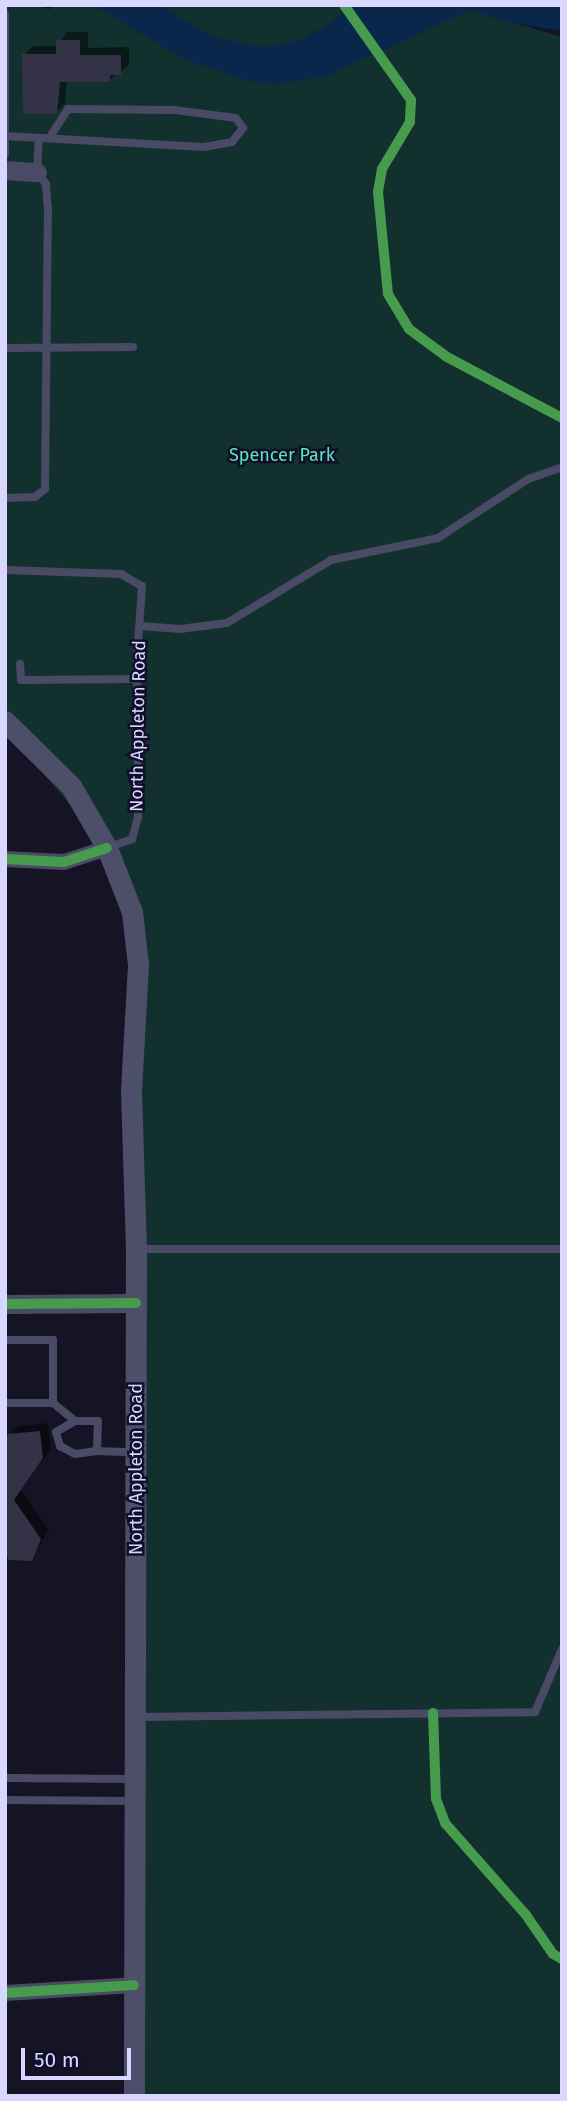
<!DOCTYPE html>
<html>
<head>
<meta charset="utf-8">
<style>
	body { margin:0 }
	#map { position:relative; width:567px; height:2101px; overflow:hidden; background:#161424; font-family:"Fira Sans",sans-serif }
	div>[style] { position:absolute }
	.green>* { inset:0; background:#12302e }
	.water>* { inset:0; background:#09274b }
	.shadow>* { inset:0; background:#0007 }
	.building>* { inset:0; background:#343246 }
	.service>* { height:8px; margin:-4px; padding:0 4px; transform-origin:4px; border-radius:4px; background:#494a65 }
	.minor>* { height:16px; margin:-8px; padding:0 8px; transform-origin:8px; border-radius:8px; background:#494a65 }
	.tertiary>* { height:19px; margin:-9.5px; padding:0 9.5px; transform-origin:9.5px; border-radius:9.5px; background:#494a65 }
	.secondary>* { height:21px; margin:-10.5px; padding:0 10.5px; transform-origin:10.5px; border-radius:10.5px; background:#4d4f6a }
	.cycleway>* { height:10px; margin:-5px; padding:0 5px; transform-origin:5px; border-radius:5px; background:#469c4c }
	span { translate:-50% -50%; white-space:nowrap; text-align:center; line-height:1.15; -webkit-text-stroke:5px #100e2a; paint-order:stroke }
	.park-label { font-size:18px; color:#59e9b6 }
	.street-label { font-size:18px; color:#d7d7ff }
	.frame { position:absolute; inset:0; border:7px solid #d7d7ff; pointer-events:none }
	.scale { position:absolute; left:21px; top:2048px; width:110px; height:32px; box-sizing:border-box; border:4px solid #d7d7ff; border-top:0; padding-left:9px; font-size:21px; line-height:24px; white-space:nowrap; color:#d7d7ff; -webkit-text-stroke:5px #100e2a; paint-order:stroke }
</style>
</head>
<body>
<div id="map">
	<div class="green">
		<div style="clip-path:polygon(5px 5px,399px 5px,422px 29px,471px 10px,562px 37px,562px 2096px,134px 2096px,138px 965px,107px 848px,5px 729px)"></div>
	</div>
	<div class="water">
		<div style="clip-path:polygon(93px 5px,159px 5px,213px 37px,264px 47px,302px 40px,357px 5px,562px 5px,562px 31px,506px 22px,471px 10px,324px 77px,274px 84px,249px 81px,184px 59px)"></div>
	</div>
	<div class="shadow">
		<div style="clip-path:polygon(31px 5px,54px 5px,50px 9px)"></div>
		<div style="clip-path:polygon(67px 32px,88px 32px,88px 48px,129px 47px,129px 65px,109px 80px,67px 80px,65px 103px,56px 112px,24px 55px,33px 46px,58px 46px)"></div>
		<div style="clip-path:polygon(48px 1423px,51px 1448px,21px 1490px,49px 1530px,31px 1559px,10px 1558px,10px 1435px,19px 1426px)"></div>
	</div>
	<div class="building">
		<div style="clip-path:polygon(56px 40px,80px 40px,80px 55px,121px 55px,121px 75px,110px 75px,110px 82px,60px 82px,57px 114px,23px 114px,22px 54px,56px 54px)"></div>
		<div style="clip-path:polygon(40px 1431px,43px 1458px,14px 1500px,41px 1539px,32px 1561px,9px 1560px,5px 1552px,5px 1440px,8px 1434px)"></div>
	</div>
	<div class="service">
		<div style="left:5px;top:14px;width:140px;rotate:90deg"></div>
		<div style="left:5px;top:136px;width:199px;rotate:3.2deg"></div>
		<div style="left:204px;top:147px;width:28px;rotate:-10deg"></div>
		<div style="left:232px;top:142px;width:18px;rotate:-52deg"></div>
		<div style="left:243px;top:128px;width:12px;rotate:-125deg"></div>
		<div style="left:236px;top:118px;width:63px;rotate:-172.6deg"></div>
		<div style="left:174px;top:110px;width:106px;rotate:-179.5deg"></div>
		<div style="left:68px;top:109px;width:35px;rotate:123deg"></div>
		<div style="left:5px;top:348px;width:128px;rotate:-0.4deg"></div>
		<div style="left:5px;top:498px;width:30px;rotate:-2deg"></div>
		<div style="left:35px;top:497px;width:13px;rotate:-39deg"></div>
		<div style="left:45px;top:489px;width:280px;rotate:-89.4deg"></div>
		<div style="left:48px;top:209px;width:25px;rotate:-95deg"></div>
		<div style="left:46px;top:184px;width:15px;rotate:-127deg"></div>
		<div style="left:37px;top:172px;width:34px;rotate:-87deg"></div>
		<div style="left:5px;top:570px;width:116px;rotate:2deg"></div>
		<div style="left:121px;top:574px;width:24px;rotate:30deg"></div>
		<div style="left:142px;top:586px;width:72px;rotate:94deg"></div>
		<div style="left:137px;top:658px;width:159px;rotate:89.6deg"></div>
		<div style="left:138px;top:817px;width:23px;rotate:105deg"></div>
		<div style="left:132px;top:839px;width:27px;rotate:160deg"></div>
		<div style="left:140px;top:626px;width:40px;rotate:4.3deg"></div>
		<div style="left:180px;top:629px;width:47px;rotate:-7.3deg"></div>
		<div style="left:227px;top:623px;width:122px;rotate:-31.2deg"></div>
		<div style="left:331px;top:560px;width:109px;rotate:-11.6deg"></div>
		<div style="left:438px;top:538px;width:108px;rotate:-33.2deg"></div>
		<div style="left:528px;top:479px;width:36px;rotate:-19deg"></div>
		<div style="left:20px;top:664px;width:16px;rotate:86deg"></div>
		<div style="left:21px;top:680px;width:116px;rotate:-0.5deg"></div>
		<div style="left:136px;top:1249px;width:426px"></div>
		<div style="left:5px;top:1340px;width:48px"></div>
		<div style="left:53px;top:1340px;width:63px;rotate:90deg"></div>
		<div style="left:5px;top:1403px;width:48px"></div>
		<div style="left:53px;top:1403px;width:28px;rotate:39deg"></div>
		<div style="left:75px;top:1421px;width:23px"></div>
		<div style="left:98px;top:1421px;width:30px;rotate:92deg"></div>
		<div style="left:97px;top:1451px;width:36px;rotate:2deg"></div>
		<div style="left:75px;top:1421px;width:22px;rotate:150deg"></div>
		<div style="left:56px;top:1432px;width:15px;rotate:74deg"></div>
		<div style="left:60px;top:1446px;width:17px;rotate:28deg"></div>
		<div style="left:75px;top:1454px;width:22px;rotate:-8deg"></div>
		<div style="left:138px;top:1717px;width:397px;rotate:-0.7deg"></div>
		<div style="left:535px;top:1712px;width:69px;rotate:-66.8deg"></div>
		<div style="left:5px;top:1778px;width:128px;rotate:0.4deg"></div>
		<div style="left:5px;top:1800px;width:127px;rotate:0.5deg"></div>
	</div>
	<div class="minor">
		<div style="left:5px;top:859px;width:59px;rotate:2.9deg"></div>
		<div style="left:64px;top:862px;width:45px;rotate:-18deg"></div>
		<div style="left:5px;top:1993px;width:129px;rotate:-3.5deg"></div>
	</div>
	<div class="tertiary">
		<div style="left:5px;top:170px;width:32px;rotate:4deg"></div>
		<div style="left:5px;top:1304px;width:131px;rotate:-0.4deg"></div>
	</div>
	<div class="secondary">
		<div style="left:5px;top:721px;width:93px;rotate:44.6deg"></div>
		<div style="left:71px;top:786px;width:72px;rotate:59.9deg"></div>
		<div style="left:107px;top:848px;width:69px;rotate:68.7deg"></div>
		<div style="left:132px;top:912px;width:53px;rotate:83.5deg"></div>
		<div style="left:138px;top:965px;width:126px;rotate:93.2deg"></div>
		<div style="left:131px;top:1091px;width:158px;rotate:88.2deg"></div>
		<div style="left:136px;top:1249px;width:847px;rotate:90.14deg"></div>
	</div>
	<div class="cycleway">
		<div style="left:344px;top:5px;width:116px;rotate:54.8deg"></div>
		<div style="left:411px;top:100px;width:22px;rotate:93deg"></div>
		<div style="left:410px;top:122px;width:55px;rotate:120.8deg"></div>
		<div style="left:382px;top:169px;width:23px;rotate:100deg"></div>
		<div style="left:378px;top:192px;width:102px;rotate:84.4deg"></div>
		<div style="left:388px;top:294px;width:41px;rotate:59deg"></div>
		<div style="left:409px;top:329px;width:47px;rotate:36.4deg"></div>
		<div style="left:447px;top:357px;width:130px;rotate:27.9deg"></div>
		<div style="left:5px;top:859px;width:59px;rotate:2.9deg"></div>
		<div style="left:64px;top:862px;width:45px;rotate:-18deg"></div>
		<div style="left:5px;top:1304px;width:131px;rotate:-0.4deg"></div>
		<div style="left:433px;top:1713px;width:86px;rotate:88deg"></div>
		<div style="left:436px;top:1799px;width:26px;rotate:69deg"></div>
		<div style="left:445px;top:1823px;width:123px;rotate:48.6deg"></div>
		<div style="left:526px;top:1915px;width:47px;rotate:55.3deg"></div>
		<div style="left:553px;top:1954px;width:10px;rotate:29deg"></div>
		<div style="left:5px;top:1993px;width:129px;rotate:-3.5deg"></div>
	</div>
	<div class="park-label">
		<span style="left:282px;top:455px">Spencer Park</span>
	</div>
	<div class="street-label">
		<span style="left:138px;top:726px;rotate:-89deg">North Appleton Road</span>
		<span style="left:136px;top:1469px;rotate:-90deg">North Appleton Road</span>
	</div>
	<div class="frame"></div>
	<div class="scale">50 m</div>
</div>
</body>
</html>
